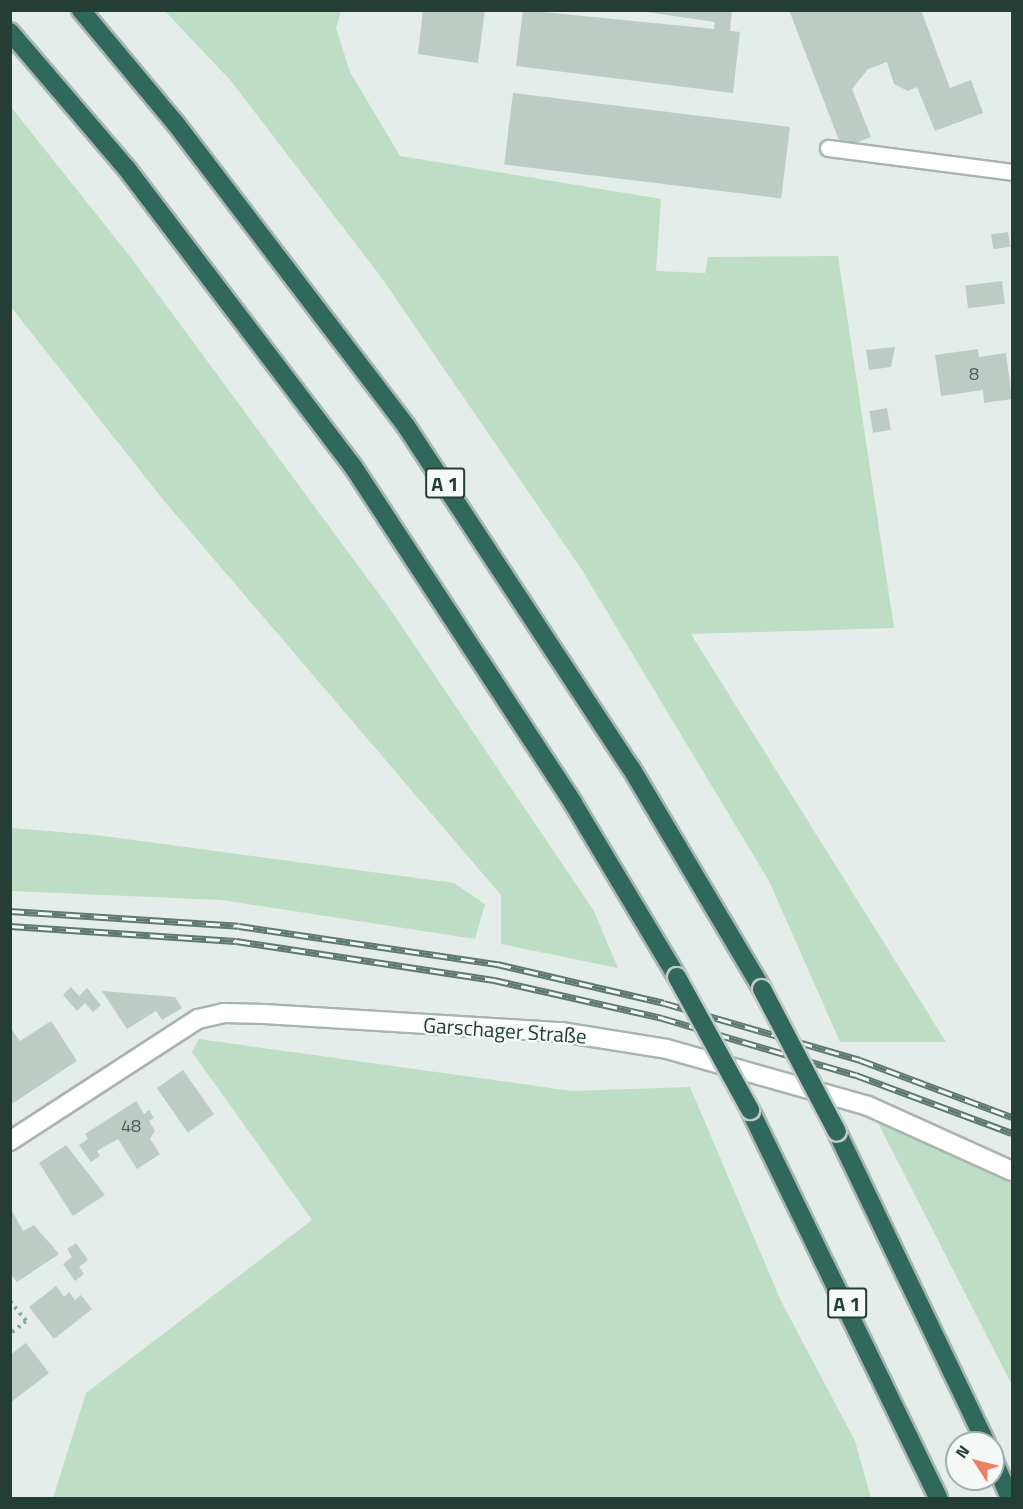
<!DOCTYPE html>
<html>
<head>
<meta charset="utf-8">
<style>
	body { margin:0 }
	#map { position:relative; width:1023px; height:1509px; overflow:hidden; background:#e4ede9; font-family:"Titillium Web",sans-serif }
	div>[style] { position:absolute }
	.green>* { inset:0; background:#beddc5 }
	.building>* { inset:0; background:#bccbc4; transform-origin:0 0 }
	.path>* { height:4px; margin-top:-2px; transform-origin:0; background:repeating-linear-gradient(90deg,#85afa1 0 3px,transparent 0 7.5px) }
	.roads { filter:drop-shadow(2px 0 #a7b5b0) drop-shadow(-2px 0 #a7b5b0) drop-shadow(0 2px #a7b5b0) drop-shadow(0 -2px #a7b5b0) }
	.lane>* { height:15px; margin:-7.5px; padding:0 7.5px; transform-origin:7.5px; border-radius:7.5px; background:#fff }
	.street>* { height:18px; margin:-9px; padding:0 9px; transform-origin:9px; border-radius:9px; background:#fff }
	.highway>* { height:18px; margin:-9px; padding:0 9px; transform-origin:9px; border-radius:9px; background:#30695c }
	.rail>* { height:7px; margin-top:-3.5px; transform-origin:0; background:repeating-linear-gradient(90deg,#f4f9f7 0 14px,#5e7971 0 28px); box-sizing:border-box; border-block:2px solid #5e7971 }
	.bridges { filter:drop-shadow(2px 0 #c2c9c7) drop-shadow(-2px 0 #c2c9c7) drop-shadow(0 2px #c2c9c7) drop-shadow(0 -2px #c2c9c7) }
	.highway-bridge>* { height:18px; margin:-9px; padding:0 9px; transform-origin:9px; border-radius:9px; background:#30695c }
	span { translate:-50% -50%; white-space:nowrap; text-align:center; line-height:1.15; -webkit-text-stroke:5px #f4f9f7; paint-order:stroke }
	.number-label { font-size:18px; color:#4a615a }
	.number-label span { -webkit-text-stroke-width:0 }
	.shield-label span { padding:2px 4px; background:#f4f9f7; border:2px solid; border-radius:4px; -webkit-text-stroke-width:0 }
	.shield-label { font-size:20px; color:#243e36; font-weight:700 }
	.street-label { font-size:21px; color:#243e36 }
	.frame { position:absolute; inset:0; border:12px solid #243e36; pointer-events:none }
	.north { position:absolute; left:945px; top:1431px; width:60px; height:60px; box-sizing:border-box; background:#f4f9f7; border:2px solid #a1aeaa; border-radius:50%; rotate:306deg; font-size:16px; font-weight:700; line-height:24px; text-align:center; color:#243e36 }
	.north::after { content:''; display:block; margin:auto; width:21px; height:27px; background:#ed8061; clip-path:polygon(50% 0,100% 100%,50% 72%,0 100%) }
</style>
</head>
<body>
<div id="map">
	<div class="green">
		<div style="clip-path:polygon(165px 11px,341px 11px,336px 28px,350px 72px,400px 156px,661px 199px,656px 271px,705px 273px,708px 257px,838px 256px,894px 628px,691px 634px,946px 1042px,840px 1042px,769px 881px,582px 570px,381px 277px,231px 81px)"></div>
		<div style="clip-path:polygon(11px 107px,132px 259px,390px 609px,594px 911px,618px 968px,501px 944px,501px 895px,165px 502px,11px 307px)"></div>
		<div style="clip-path:polygon(11px 828px,96px 835px,454px 883px,485px 904px,475px 939px,221px 900px,11px 891px)"></div>
		<div style="clip-path:polygon(199px 1039px,572px 1091px,690px 1087px,781px 1301px,855px 1441px,871px 1498px,53px 1498px,86px 1393px,312px 1220px,192px 1052px)"></div>
		<div style="clip-path:polygon(887px 1119px,1012px 1178px,1012px 1385px,877px 1121px)"></div>
	</div>
	<div class="building">
		<div style="clip-path:polygon(423px 10px,485px 10px,478px 63px,418px 54px)"></div>
		<div style="clip-path:polygon(523px 10px,714px 29px,715px 22px,633px 10px,732px 10px,730px 31px,740px 32px,733px 93px,516px 66px)"></div>
		<div style="clip-path:polygon(789px 10px,921px 10px,950px 88px,971px 80px,983px 113px,935px 131px,917px 87px,908px 91px,894px 84px,887px 62px,868px 69px,852px 89px,871px 137px,850px 145px,840px 143px)"></div>
		<div style="left:513px;top:93px;width:279px;height:72px;rotate:7deg"></div>
		<div style="left:1008px;top:232px;width:15px;height:17px;rotate:82deg"></div>
		<div style="left:1002px;top:281px;width:23px;height:37px;rotate:83deg"></div>
		<div style="clip-path:polygon(895px 347px,891px 367px,869px 370px,866px 350px)"></div>
		<div style="clip-path:polygon(978px 349px,979px 357px,1006px 353px,1012px 399px,984px 403px,983px 390px,941px 396px,935px 355px)"></div>
		<div style="left:887px;top:408px;width:22px;height:18px;rotate:80deg"></div>
		<div style="clip-path:polygon(71px 987px,79px 996px,87px 988px,101px 1005px,93px 1012px,85px 1003px,77px 1011px,63px 995px)"></div>
		<div style="clip-path:polygon(102px 991px,175px 997px,182px 1008px,162px 1020px,156px 1011px,127px 1029px)"></div>
		<div style="clip-path:polygon(51px 1021px,77px 1061px,10px 1105px,10px 1027px,20px 1041px)"></div>
		<div style="left:183px;top:1070px;width:54px;height:32px;rotate:55deg"></div>
		<div style="clip-path:polygon(136px 1101px,144px 1114px,149px 1110px,154px 1118px,149px 1121px,155px 1131px,150px 1139px,160px 1154px,137px 1169px,118px 1139px,97px 1151px,100px 1156px,91px 1162px,79px 1145px,88px 1139px,85px 1134px)"></div>
		<div style="clip-path:polygon(66px 1145px,105px 1195px,73px 1216px,39px 1163px)"></div>
		<div style="clip-path:polygon(10px 1207px,23px 1231px,34px 1225px,59px 1254px,17px 1282px,10px 1273px)"></div>
		<div style="clip-path:polygon(76px 1243px,88px 1260px,79px 1267px,84px 1274px,75px 1281px,63px 1264px,72px 1257px,67px 1249px)"></div>
		<div style="clip-path:polygon(56px 1286px,64px 1297px,69px 1292px,75px 1300px,81px 1295px,92px 1309px,54px 1339px,29px 1307px)"></div>
		<div style="clip-path:polygon(26px 1343px,49px 1373px,10px 1403px,10px 1355px)"></div>
	</div>
	<div class="path">
		<div style="left:10px;top:1301px;width:26px;rotate:51deg"></div>
		<div style="left:26px;top:1321px;width:21px;rotate:141deg"></div>
	</div>
	<div class="roads">
		<div class="lane">
			<div style="left:828px;top:148px;width:186px;rotate:7.4deg"></div>
		</div>
		<div class="street">
			<div style="left:10px;top:1141px;width:224px;rotate:-33deg"></div>
			<div style="left:198px;top:1019px;width:27px;rotate:-13deg"></div>
			<div style="left:224px;top:1013px;width:40px;rotate:1.4deg"></div>
			<div style="left:264px;top:1014px;width:298px;rotate:3.5deg"></div>
			<div style="left:561px;top:1032px;width:107px;rotate:9.1deg"></div>
			<div style="left:667px;top:1049px;width:209px;rotate:15.8deg"></div>
			<div style="left:868px;top:1106px;width:158px;rotate:24.3deg"></div>
		</div>
		<div class="highway">
			<div style="left:81px;top:10px;width:148px;rotate:50.2deg"></div>
			<div style="left:176px;top:124px;width:380px;rotate:52.7deg"></div>
			<div style="left:406px;top:426px;width:409px;rotate:56.7deg"></div>
			<div style="left:631px;top:768px;width:257px;rotate:59.3deg"></div>
			<div style="left:10px;top:32px;width:180px;rotate:49.5deg"></div>
			<div style="left:127px;top:169px;width:372px;rotate:52.8deg"></div>
			<div style="left:352px;top:465px;width:404px;rotate:56.8deg"></div>
			<div style="left:573px;top:803px;width:203px;rotate:59.1deg"></div>
			<div style="left:750px;top:1110px;width:431px;rotate:64.1deg"></div>
			<div style="left:837px;top:1132px;width:345px;rotate:64.4deg"></div>
			<div style="left:993px;top:1459px;width:43px;rotate:66.4deg"></div>
		</div>
	</div>
	<div class="rail">
		<div style="left:10px;top:911px;width:229px;rotate:3.7deg"></div>
		<div style="left:239px;top:926px;width:261px;rotate:8.4deg"></div>
		<div style="left:497px;top:964px;width:171px;rotate:13.1deg"></div>
		<div style="left:664px;top:1003px;width:204px;rotate:16.2deg"></div>
		<div style="left:860px;top:1060px;width:162px;rotate:20.6deg"></div>
		<div style="left:10px;top:926px;width:226px;rotate:3.8deg"></div>
		<div style="left:236px;top:941px;width:261px;rotate:8.6deg"></div>
		<div style="left:494px;top:980px;width:172px;rotate:12.7deg"></div>
		<div style="left:662px;top:1018px;width:202px;rotate:16.4deg"></div>
		<div style="left:856px;top:1075px;width:166px;rotate:20.4deg"></div>
	</div>
	<div class="bridges">
		<div class="highway-bridge">
			<div style="left:677px;top:977px;width:152px;rotate:61.2deg"></div>
			<div style="left:762px;top:989px;width:161px;rotate:62.3deg"></div>
		</div>
	</div>
	<div class="number-label">
		<span style="left:974px;top:374px">8</span>
		<span style="left:131px;top:1126px">48</span>
	</div>
	<div class="shield-label">
		<span style="left:445px;top:483px">A 1</span>
		<span style="left:847px;top:1303px">A 1</span>
	</div>
	<div class="street-label">
		<span style="left:505px;top:1030px;rotate:4deg">Garschager Straße</span>
	</div>
	<div class="frame"></div>
	<div class="north">N</div>
</div>
</body>
</html>
